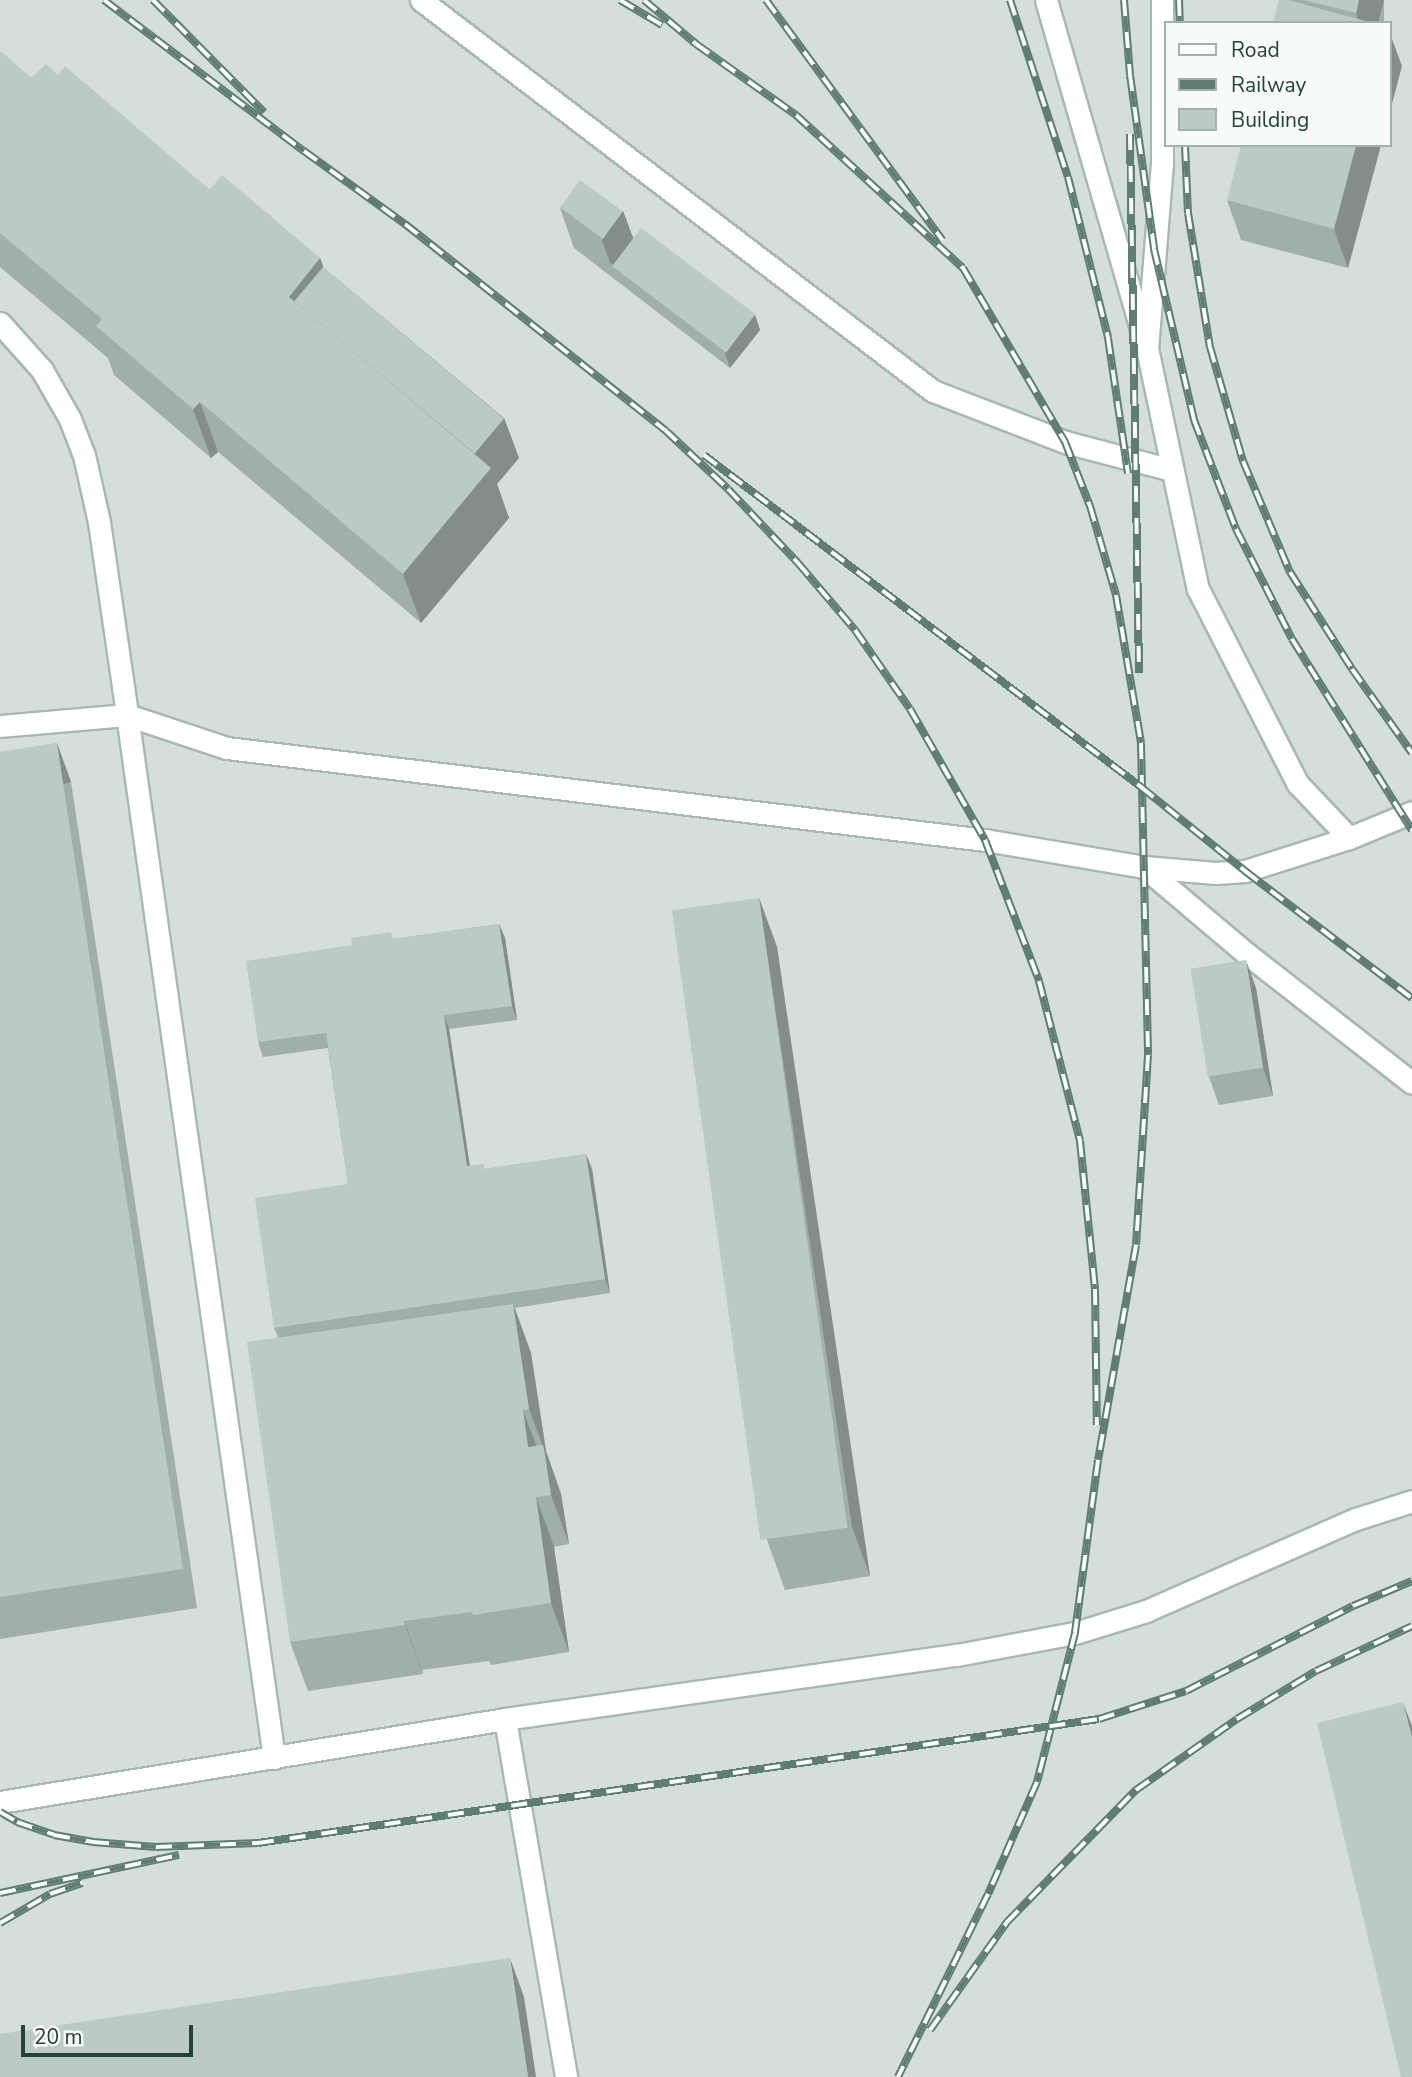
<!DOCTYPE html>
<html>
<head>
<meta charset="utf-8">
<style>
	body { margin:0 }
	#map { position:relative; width:1412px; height:2077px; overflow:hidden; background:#e6efeb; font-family:"Nunito Sans",sans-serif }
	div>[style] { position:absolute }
	.built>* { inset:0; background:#d4dfda }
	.roads { filter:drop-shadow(2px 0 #a8b8b2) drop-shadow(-2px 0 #a8b8b2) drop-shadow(0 2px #a8b8b2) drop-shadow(0 -2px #a8b8b2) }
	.minor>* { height:21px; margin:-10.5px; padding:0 10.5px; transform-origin:10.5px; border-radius:10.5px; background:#fff }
	.rail>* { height:8px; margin-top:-4px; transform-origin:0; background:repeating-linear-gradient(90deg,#f7fbf9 0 16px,#5f7d75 0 32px); box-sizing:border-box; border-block:2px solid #5f7d75 }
	.wall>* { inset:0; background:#a1aea9; transform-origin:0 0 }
	.shaded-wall>* { inset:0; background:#838d89; transform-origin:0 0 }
	.building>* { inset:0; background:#bbcac4; transform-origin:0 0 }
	span { translate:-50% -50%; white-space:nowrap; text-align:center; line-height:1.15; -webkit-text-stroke:6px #f7fbf9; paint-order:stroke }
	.legend { position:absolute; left:1164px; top:21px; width:228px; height:126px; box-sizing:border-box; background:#f7fbf9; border:2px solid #a3b1ad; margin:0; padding:9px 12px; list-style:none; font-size:21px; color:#24423a }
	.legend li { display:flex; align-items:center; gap:14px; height:35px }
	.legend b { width:35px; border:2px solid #a3b1ad }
	.scale { position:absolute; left:21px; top:2025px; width:172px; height:32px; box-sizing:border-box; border:4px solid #24423a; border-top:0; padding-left:9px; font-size:21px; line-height:24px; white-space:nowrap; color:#24423a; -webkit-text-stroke:5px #f7fbf9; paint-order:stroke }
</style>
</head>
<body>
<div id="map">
	<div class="built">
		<div style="clip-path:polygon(evenodd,0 0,1412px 0,1412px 2077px,0 2077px,0 0,1165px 23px,1389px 23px,1389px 145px,1165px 145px,1165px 23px)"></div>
	</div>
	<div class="roads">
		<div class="minor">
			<div style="left:421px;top:0;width:644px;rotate:37.37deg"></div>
			<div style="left:933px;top:391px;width:142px;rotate:21.1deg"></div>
			<div style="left:1065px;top:442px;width:111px;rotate:14.7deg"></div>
			<div style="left:1046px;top:0;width:347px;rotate:73.9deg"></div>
			<div style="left:1162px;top:0;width:163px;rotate:90deg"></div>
			<div style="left:1162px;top:163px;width:186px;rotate:94.6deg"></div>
			<div style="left:1147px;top:348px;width:246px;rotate:78.1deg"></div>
			<div style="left:1198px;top:589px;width:219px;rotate:62.9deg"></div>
			<div style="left:1298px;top:784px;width:74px;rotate:46.6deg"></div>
			<div style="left:0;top:323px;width:63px;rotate:48.2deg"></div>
			<div style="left:42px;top:370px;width:56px;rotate:60.3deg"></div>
			<div style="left:70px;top:419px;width:39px;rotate:69deg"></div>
			<div style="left:84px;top:455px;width:69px;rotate:77.4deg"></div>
			<div style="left:99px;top:522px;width:195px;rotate:81.7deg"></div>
			<div style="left:127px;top:715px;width:127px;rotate:175deg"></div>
			<div style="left:1144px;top:867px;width:135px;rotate:40.2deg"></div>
			<div style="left:1247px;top:954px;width:209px;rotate:38deg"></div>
			<div style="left:505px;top:1719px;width:363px;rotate:80.3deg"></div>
			<div style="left:274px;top:1758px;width:1053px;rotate:-98.02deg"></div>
			<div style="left:127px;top:715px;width:105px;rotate:18.3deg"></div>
			<div style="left:227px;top:748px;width:764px;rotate:6.92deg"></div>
			<div style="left:985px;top:840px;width:161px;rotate:9.6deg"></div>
			<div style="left:1144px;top:867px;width:72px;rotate:4.8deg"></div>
			<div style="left:1216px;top:873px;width:29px;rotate:-4deg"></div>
			<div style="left:1245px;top:871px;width:109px;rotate:-17.6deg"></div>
			<div style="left:1349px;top:838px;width:68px;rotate:-22.4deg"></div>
			<div style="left:0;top:1802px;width:512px;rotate:-9.33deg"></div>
			<div style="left:505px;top:1719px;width:457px;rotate:-8.1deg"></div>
			<div style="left:957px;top:1655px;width:120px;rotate:-10.6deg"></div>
			<div style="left:1075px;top:1633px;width:74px;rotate:-17.2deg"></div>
			<div style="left:1146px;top:1611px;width:229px;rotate:-23.7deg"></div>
			<div style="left:1356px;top:1519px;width:59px;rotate:-17.8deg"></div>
		</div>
	</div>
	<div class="rail">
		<div style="left:104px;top:0;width:251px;rotate:37.1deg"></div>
		<div style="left:304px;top:151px;width:125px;rotate:35.9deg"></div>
		<div style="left:405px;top:224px;width:332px;rotate:38.4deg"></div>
		<div style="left:665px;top:430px;width:86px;rotate:43.1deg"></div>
		<div style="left:728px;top:489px;width:102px;rotate:46.6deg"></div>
		<div style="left:798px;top:563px;width:88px;rotate:49.6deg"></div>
		<div style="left:855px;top:630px;width:96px;rotate:55.2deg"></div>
		<div style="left:910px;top:709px;width:151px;rotate:60.2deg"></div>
		<div style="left:985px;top:840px;width:151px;rotate:69deg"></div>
		<div style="left:1039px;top:981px;width:165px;rotate:75.6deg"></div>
		<div style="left:1080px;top:1141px;width:149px;rotate:84.2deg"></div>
		<div style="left:1095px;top:1289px;width:136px;rotate:89.2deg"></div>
		<div style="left:153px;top:0;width:158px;rotate:45.3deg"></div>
		<div style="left:620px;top:0;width:49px;rotate:30.8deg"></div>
		<div style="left:644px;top:0;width:68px;rotate:40.2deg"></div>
		<div style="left:696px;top:44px;width:123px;rotate:35.4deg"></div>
		<div style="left:796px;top:115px;width:226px;rotate:42.5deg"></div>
		<div style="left:963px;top:268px;width:202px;rotate:59.6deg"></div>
		<div style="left:1065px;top:442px;width:69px;rotate:68.7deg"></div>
		<div style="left:1090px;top:506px;width:93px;rotate:73.7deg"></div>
		<div style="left:1116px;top:595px;width:150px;rotate:80.4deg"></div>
		<div style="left:1141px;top:743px;width:312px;rotate:88.7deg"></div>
		<div style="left:1148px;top:1055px;width:190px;rotate:93.6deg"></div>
		<div style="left:1136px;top:1245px;width:218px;rotate:100deg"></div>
		<div style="left:1098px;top:1460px;width:175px;rotate:97.6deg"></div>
		<div style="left:1075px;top:1633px;width:154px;rotate:104.3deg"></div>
		<div style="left:1037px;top:1782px;width:122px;rotate:113.6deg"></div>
		<div style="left:988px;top:1894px;width:204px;rotate:116.2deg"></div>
		<div style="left:766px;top:0;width:298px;rotate:53.7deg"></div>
		<div style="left:1010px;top:0;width:186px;rotate:71.9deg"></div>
		<div style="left:1068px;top:177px;width:166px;rotate:76deg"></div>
		<div style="left:1108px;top:338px;width:137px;rotate:81.6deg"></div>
		<div style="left:1124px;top:0;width:75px;rotate:85.4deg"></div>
		<div style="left:1130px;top:75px;width:176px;rotate:82.1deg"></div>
		<div style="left:1154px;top:249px;width:176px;rotate:76.8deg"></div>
		<div style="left:1194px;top:420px;width:117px;rotate:68.9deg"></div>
		<div style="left:1236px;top:529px;width:123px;rotate:63deg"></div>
		<div style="left:1292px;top:639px;width:226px;rotate:57.9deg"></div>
		<div style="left:1179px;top:0;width:23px;rotate:88deg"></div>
		<div style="left:1130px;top:134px;width:539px;rotate:89.04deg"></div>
		<div style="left:1185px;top:145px;width:68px;rotate:87.5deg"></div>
		<div style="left:1188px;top:213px;width:136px;rotate:80.7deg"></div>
		<div style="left:1210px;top:347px;width:119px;rotate:73.9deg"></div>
		<div style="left:1243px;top:461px;width:121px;rotate:67.1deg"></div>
		<div style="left:1290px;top:572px;width:115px;rotate:57.4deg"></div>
		<div style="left:1352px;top:669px;width:103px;rotate:54.5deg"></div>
		<div style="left:704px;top:455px;width:549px;rotate:37.22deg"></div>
		<div style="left:1141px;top:787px;width:134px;rotate:38.9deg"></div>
		<div style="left:1245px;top:871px;width:210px;rotate:37.3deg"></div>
		<div style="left:0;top:1812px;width:20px;rotate:30deg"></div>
		<div style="left:17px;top:1822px;width:39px;rotate:19deg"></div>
		<div style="left:54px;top:1835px;width:40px;rotate:10deg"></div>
		<div style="left:93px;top:1842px;width:63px;rotate:4.5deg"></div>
		<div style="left:156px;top:1847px;width:102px;rotate:-2.2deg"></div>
		<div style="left:258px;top:1843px;width:850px;rotate:-8.39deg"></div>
		<div style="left:1099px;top:1719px;width:91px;rotate:-17.8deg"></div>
		<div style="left:1186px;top:1691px;width:187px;rotate:-27deg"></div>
		<div style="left:1353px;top:1606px;width:64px;rotate:-23deg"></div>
		<div style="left:0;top:1893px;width:183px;rotate:-12deg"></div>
		<div style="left:0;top:1923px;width:58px;rotate:-30.1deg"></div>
		<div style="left:50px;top:1894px;width:34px;rotate:-19deg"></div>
		<div style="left:930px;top:2030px;width:133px;rotate:-54.5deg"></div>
		<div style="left:1007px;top:1922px;width:185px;rotate:-45.7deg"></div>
		<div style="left:1136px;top:1790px;width:123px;rotate:-35.1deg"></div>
		<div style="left:1237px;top:1719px;width:92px;rotate:-31.3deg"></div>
		<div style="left:1316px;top:1671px;width:106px;rotate:-25.1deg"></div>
	</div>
	<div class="wall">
		<div style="left:1279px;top:0;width:105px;height:24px"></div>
		<div style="clip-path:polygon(0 51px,31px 78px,58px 75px,210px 190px,320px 258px,323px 267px,504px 418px,519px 458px,497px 484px,509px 518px,421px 623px,218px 452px,211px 458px,114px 375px,108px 358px,0 267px)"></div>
		<div style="clip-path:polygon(1381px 145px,1348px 268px,1241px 240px,1227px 200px)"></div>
		<div style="clip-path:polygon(560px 208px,623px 211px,633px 238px,755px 315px,760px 330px,730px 368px,574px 248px)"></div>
		<div style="clip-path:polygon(0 752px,71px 782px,197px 1608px,0 1639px)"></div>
		<div style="clip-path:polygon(759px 898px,777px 947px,870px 1576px,785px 1590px,767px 1540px)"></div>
		<div style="clip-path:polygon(499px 924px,505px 938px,517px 1020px,449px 1029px,470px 1166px,485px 1169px,586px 1154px,592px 1169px,610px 1293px,515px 1308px,531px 1353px,546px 1451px,561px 1494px,569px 1544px,554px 1547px,569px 1652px,491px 1665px,489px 1661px,422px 1670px,423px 1674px,308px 1691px,290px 1642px,278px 1337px,274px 1328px,348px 1184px,328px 1048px,263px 1057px,258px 1042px,394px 939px)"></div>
		<div style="clip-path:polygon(1256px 988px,1273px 1096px,1219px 1105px,1209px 1077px)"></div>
	</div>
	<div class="shaded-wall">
		<div style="clip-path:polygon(1359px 0,1384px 0,1378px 23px,1359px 23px,1356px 13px)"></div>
		<div style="clip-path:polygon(1389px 31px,1402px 66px,1389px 115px)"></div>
		<div style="clip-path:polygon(1356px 145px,1381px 145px,1348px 268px,1334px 229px)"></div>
		<div style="clip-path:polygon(623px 211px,638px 251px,611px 265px,602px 240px)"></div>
		<div style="clip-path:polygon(320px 258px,338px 307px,320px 330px,289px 297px)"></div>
		<div style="clip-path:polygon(755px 315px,760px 330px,730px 368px,725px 353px)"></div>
		<div style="clip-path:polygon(200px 402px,218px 452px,211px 458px,193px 409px)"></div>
		<div style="clip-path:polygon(504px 418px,519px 458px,497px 484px,509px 518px,421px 623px,403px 574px,471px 458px)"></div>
		<div style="left:57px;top:743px;width:41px;height:836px;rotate:70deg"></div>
		<div style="clip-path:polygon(759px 898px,777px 947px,870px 1576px,852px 1527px)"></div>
		<div style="clip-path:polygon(499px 924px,505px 938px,517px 1020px,512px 1006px)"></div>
		<div style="clip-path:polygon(1246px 960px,1256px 988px,1273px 1096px,1263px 1068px)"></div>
		<div style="clip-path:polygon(444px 1015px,449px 1029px,472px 1181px,467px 1166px)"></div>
		<div style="clip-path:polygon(586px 1154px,592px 1169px,610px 1293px,605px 1279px)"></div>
		<div style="clip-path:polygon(513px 1304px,531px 1353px,546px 1451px,561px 1494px,569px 1544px,551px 1495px,545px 1452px,529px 1409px)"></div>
		<div style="clip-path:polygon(523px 1410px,541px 1459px,528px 1447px)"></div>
		<div style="clip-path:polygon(536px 1497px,554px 1547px,569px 1652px,551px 1603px)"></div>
		<div style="clip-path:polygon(404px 1621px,422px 1670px,423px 1674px,405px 1625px)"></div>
		<div style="clip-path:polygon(1403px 1702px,1412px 1726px,1412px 1738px)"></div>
		<div style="clip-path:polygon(510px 1958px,524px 1997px,536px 2077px,528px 2077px)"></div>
	</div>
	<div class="building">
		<div style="clip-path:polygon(1279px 0,1288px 0,1373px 23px,1273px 23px)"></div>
		<div style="clip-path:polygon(1304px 0,1359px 0,1356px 13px)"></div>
		<div style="clip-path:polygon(0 51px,189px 214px,222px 175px,320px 258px,289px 297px,491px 468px,403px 574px,200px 402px,193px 409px,96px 326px,102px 319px,0 233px)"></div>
		<div style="clip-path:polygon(46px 64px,58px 75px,65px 66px,210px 190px,189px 214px,31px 78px)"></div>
		<div style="clip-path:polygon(1241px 145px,1356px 145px,1334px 229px,1227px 200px)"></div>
		<div style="left:580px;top:180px;width:53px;height:34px;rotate:36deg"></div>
		<div style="left:641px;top:228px;width:143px;height:48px;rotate:37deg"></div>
		<div style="left:323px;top:267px;width:236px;height:45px;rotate:40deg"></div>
		<div style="clip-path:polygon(57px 743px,183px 1569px,0 1597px,0 752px)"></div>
		<div style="left:759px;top:898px;width:636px;height:88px;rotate:82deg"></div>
		<div style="clip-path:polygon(499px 924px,512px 1006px,444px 1015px,467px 1166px,484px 1164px,484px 1169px,586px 1154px,605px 1279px,274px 1328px,255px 1198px,348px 1184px,326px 1033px,258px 1042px,246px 961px,352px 945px,351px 938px,391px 932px,393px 939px)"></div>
		<div style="left:1246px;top:960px;width:109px;height:56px;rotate:81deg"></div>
		<div style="clip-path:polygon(513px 1304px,529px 1409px,523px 1410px,528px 1447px,543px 1445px,551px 1495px,536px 1497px,551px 1603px,473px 1615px,472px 1612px,404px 1621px,405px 1625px,290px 1642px,247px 1342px)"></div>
		<div style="clip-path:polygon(1403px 1702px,1412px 1738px,1412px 2077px,1401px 2077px,1317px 1723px)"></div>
		<div style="clip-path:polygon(510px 1958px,528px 2077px,0 2077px,0 2034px)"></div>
	</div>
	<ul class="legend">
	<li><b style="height:9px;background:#fff"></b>Road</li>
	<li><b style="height:9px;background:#5f7d75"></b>Railway</li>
	<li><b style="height:19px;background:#bbcac4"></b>Building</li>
	</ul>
	<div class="scale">20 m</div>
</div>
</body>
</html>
